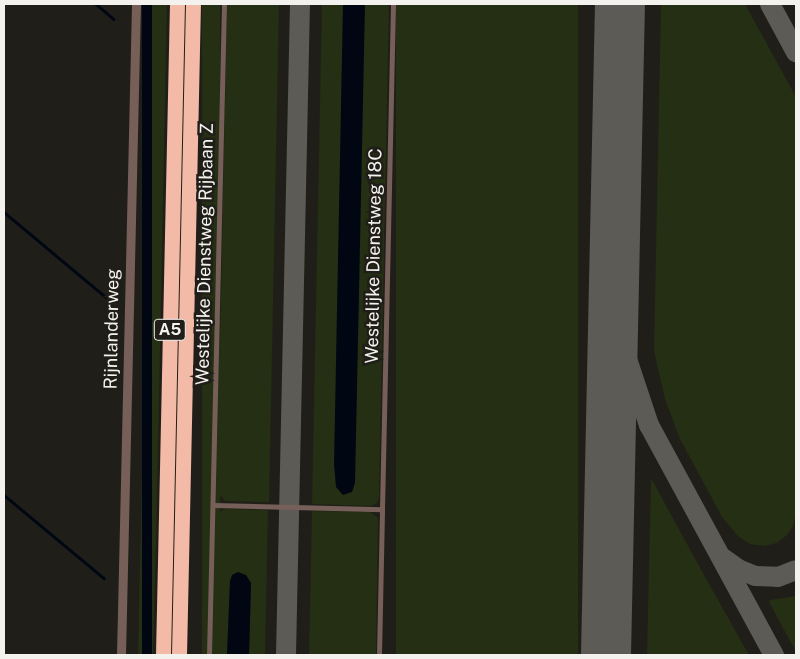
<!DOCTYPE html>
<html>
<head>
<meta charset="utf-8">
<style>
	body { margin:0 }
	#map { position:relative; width:800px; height:659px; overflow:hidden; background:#201e18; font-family:"Public Sans",sans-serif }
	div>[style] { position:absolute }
	.green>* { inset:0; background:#242f13; transform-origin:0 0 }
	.water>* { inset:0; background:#000713; transform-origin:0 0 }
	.stream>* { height:2.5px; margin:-1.25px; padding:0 1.25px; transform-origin:1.25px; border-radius:1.25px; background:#000713 }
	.taxiway>* { height:20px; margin:-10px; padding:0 10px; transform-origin:10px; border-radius:10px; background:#5d5b56 }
	.runway>* { height:50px; margin:-25px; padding:0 25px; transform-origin:25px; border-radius:25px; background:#5d5b56 }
	.lane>* { height:4.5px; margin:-2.25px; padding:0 2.25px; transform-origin:2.25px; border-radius:2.25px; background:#765f58 }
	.street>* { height:9px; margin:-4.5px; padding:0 4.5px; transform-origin:4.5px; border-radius:4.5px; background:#765f58 }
	.highway>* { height:15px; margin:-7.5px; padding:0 7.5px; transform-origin:7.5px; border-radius:7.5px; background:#f3baa8 }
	span { translate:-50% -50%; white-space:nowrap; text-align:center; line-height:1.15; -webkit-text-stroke:5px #201e18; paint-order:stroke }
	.shield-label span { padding:1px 4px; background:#201e18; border:1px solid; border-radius:4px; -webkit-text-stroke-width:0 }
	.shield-label { font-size:16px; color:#f4f2ee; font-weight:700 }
	.street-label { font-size:18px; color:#f4f2ee }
	.frame { position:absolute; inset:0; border:5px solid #f4f2ee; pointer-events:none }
</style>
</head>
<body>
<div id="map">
	<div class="green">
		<div style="clip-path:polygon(152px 4px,167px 4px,156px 546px,153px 655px,138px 655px)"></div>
		<div style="left:202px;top:4px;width:18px;height:651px"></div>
		<div style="clip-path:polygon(227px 4px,279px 4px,269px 502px,225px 501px,217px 491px)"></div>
		<div style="clip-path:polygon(322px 4px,389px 4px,379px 497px,377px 503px,371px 506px,312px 504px)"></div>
		<div style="left:396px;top:4px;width:182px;height:651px"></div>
		<div style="clip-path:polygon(661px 4px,745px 4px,796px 97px,796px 512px,793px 526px,787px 535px,777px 543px,764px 546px,750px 544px,738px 536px,722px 517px,679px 437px,665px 399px,654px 351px)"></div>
		<div style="clip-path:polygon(651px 478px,699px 566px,749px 655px,647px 655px)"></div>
		<div style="clip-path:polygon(225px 509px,268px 510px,265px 655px,249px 655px,251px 583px,246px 575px,230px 581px,227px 655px,212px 655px,215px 519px,219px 512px)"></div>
		<div style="clip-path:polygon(312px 511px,370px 512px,378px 518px,376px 655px,309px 655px)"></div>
		<div style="clip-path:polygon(796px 596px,796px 652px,769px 602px,770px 600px)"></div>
	</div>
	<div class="water">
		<div style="left:142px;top:4px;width:10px;height:651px"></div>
		<div style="clip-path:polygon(343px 4px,365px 4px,355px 483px,352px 492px,343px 495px,336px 487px,334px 464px)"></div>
		<div style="clip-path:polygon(238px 572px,246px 575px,251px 583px,249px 655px,227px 655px,230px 581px,232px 575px)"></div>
	</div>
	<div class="stream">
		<div style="left:96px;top:4px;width:23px;rotate:40deg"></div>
		<div style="left:4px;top:212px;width:134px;rotate:39.9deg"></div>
		<div style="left:4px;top:495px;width:130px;rotate:39.7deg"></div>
	</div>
	<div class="taxiway">
		<div style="left:770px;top:4px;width:55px;rotate:61.6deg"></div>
		<div style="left:614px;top:273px;width:87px;rotate:81.4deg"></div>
		<div style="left:627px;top:359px;width:70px;rotate:71.6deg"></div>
		<div style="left:649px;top:425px;width:262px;rotate:61.5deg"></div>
		<div style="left:723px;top:558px;width:19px;rotate:36deg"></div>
		<div style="left:738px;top:569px;width:18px;rotate:22deg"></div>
		<div style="left:755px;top:576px;width:23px;rotate:2deg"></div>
		<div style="left:778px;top:577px;width:19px;rotate:-21deg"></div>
		<div style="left:286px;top:655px;width:651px;rotate:-88.77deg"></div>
	</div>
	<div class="runway">
		<div style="left:606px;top:655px;width:651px;rotate:-88.77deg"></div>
	</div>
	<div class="lane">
		<div style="left:213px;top:505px;width:169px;rotate:1.4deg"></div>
		<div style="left:382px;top:509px;width:505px;rotate:-88.75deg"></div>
		<div style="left:209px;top:655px;width:651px;rotate:-88.68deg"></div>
		<div style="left:379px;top:655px;width:146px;rotate:-88.8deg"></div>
	</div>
	<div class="street">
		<div style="left:121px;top:655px;width:651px;rotate:-88.68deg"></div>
	</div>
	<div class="highway">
		<div style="left:163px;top:655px;width:651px;rotate:-88.77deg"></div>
		<div style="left:179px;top:655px;width:651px;rotate:-88.77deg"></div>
	</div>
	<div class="shield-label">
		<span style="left:170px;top:330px">A5</span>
	</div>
	<div class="street-label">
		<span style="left:205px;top:254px;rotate:-89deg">Westelijke Dienstweg Rijbaan Z</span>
		<span style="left:374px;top:256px;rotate:-89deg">Westelijke Dienstweg 18C</span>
		<span style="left:112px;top:329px;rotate:-89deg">Rijnlanderweg</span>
	</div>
	<div class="frame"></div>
</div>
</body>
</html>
